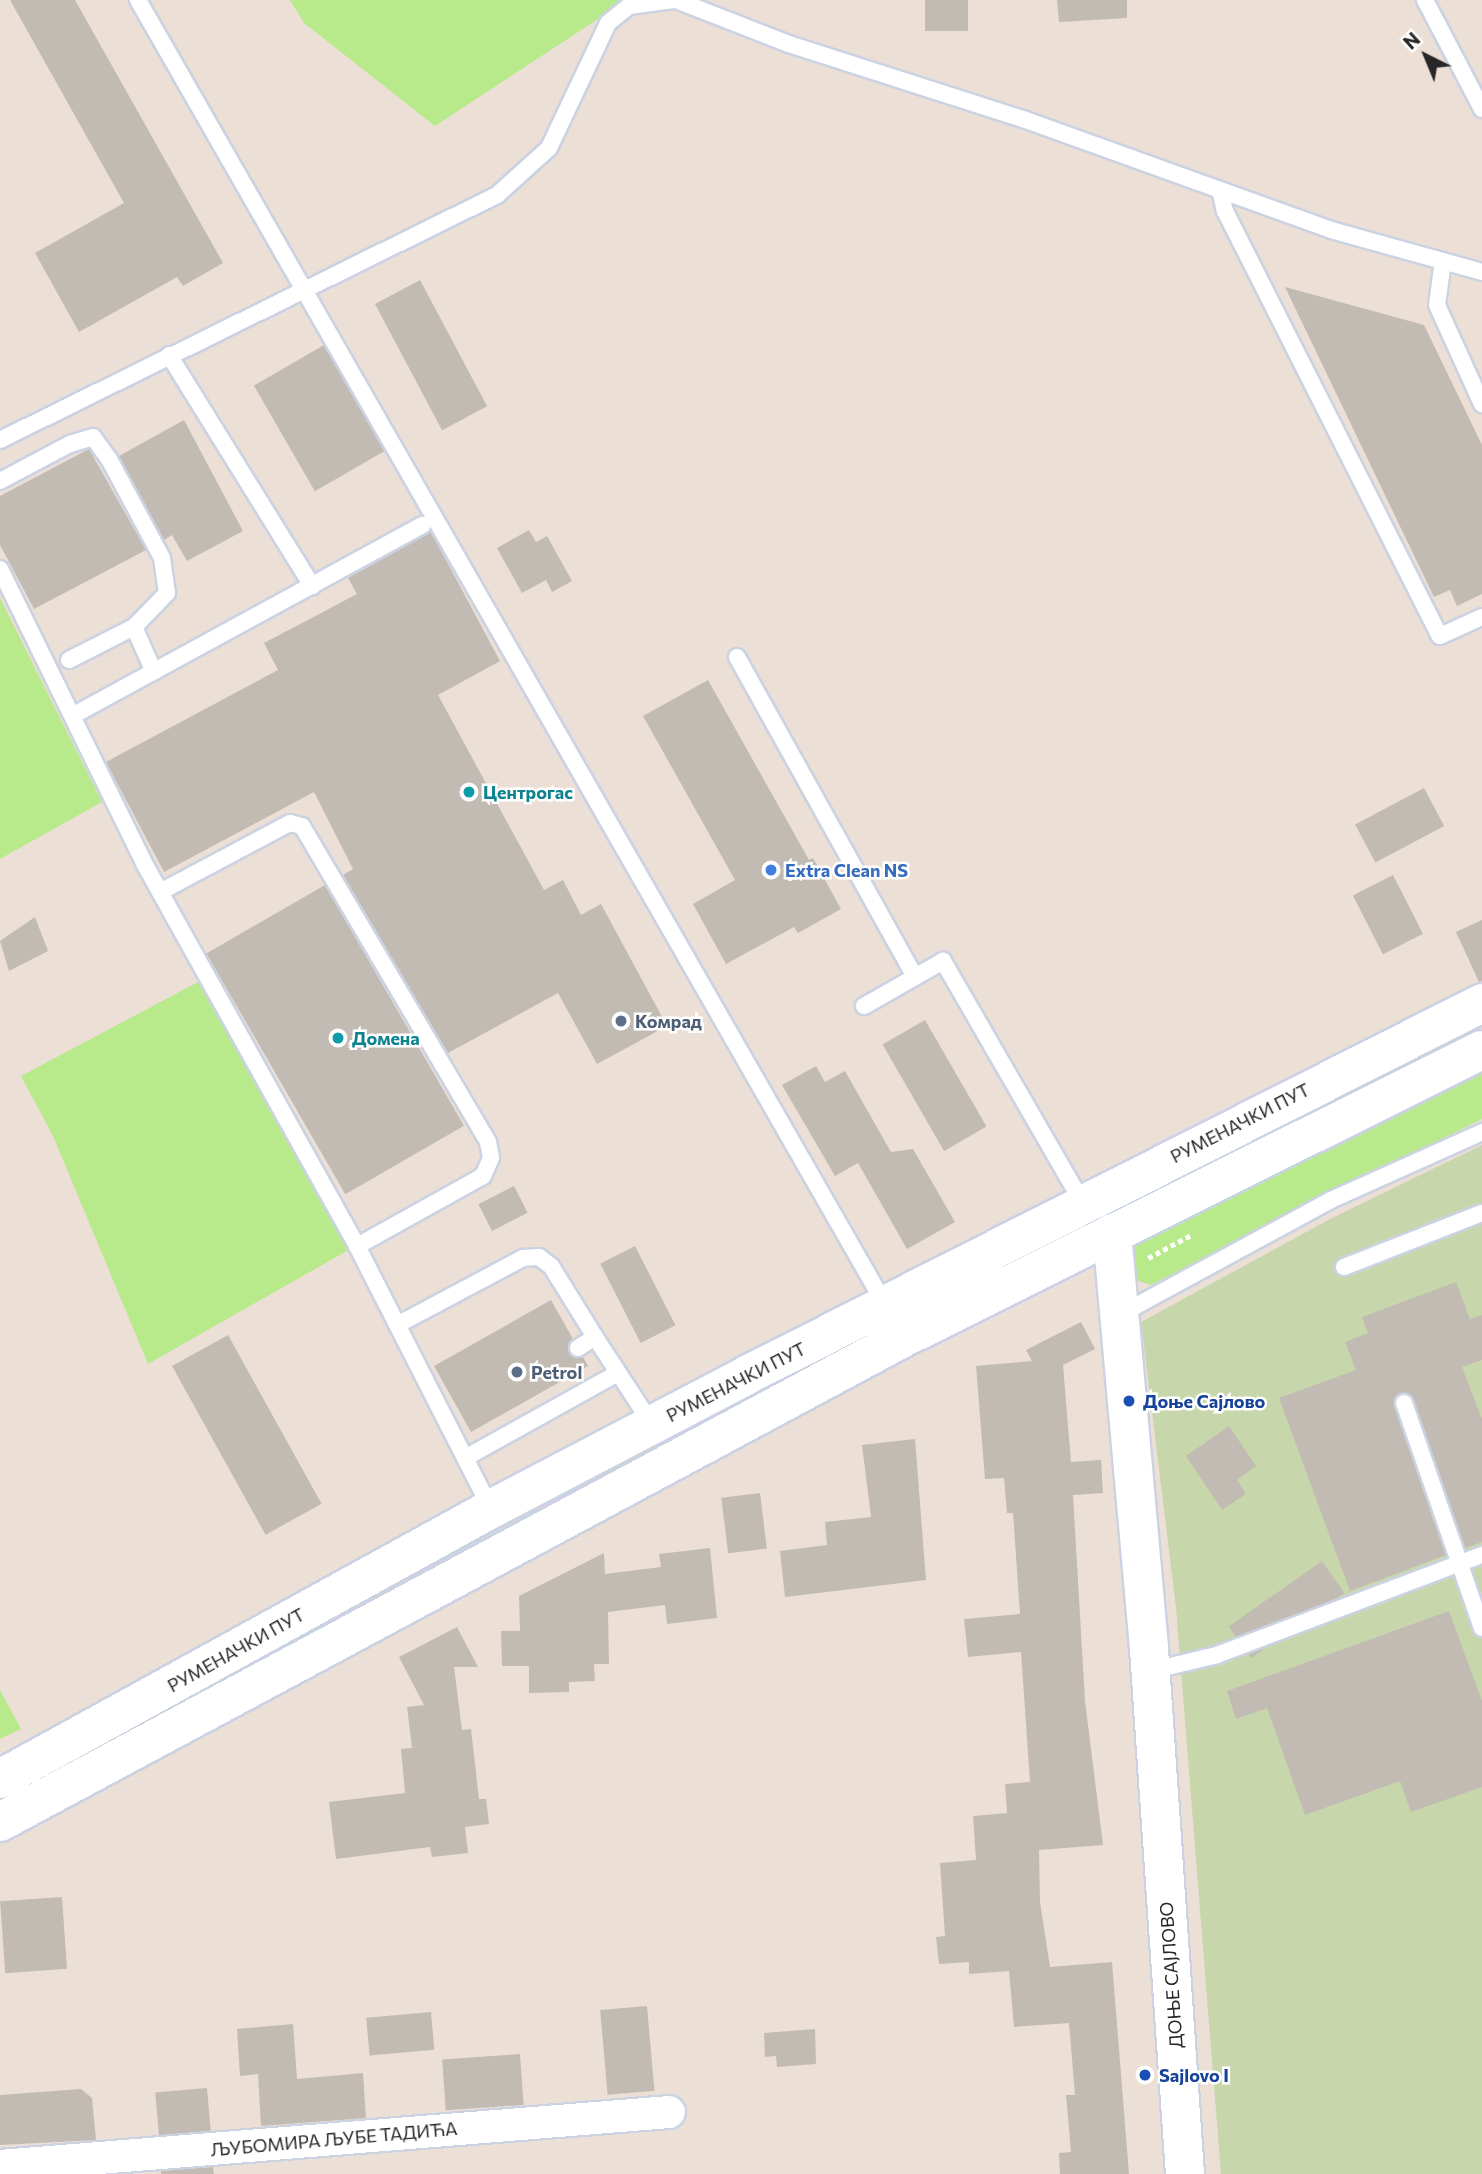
<!DOCTYPE html>
<html>
<head>
<meta charset="utf-8">
<style>
	body { margin:0 }
	#map { position:relative; width:1482px; height:2174px; overflow:hidden; background:#ecdfd6; font-family:Commissioner,sans-serif }
	div>[style] { position:absolute }
	.green>* { inset:0; background:#b8e98b }
	.cemetery>* { inset:0; background:#c7d7ab }
	.building>* { inset:0; background:#c2bbb3; transform-origin:0 0 }
	.path>* { height:4.5px; margin-top:-2.25px; transform-origin:0; background:repeating-linear-gradient(90deg,#fff 0 5px,transparent 0 8.5px) }
	.roads { filter:drop-shadow(2px 0 #cbd3e2) drop-shadow(-2px 0 #cbd3e2) drop-shadow(0 2px #cbd3e2) drop-shadow(0 -2px #cbd3e2) }
	.lane>* { height:16px; margin:-8px; padding:0 8px; transform-origin:8px; border-radius:8px; background:#fff }
	.street>* { height:32px; margin:-16px; padding:0 16px; transform-origin:16px; border-radius:16px; background:#fff }
	.secondary>* { height:38px; margin:-19px; padding:0 19px; transform-origin:19px; border-radius:19px; background:#fff }
	.dots>* { width:19px; height:19px; translate:-50% -50%; box-sizing:border-box; border:4px solid #fff; border-radius:50% }
	span { translate:-50% -50%; white-space:nowrap; text-align:center; line-height:1.15; -webkit-text-stroke:5px #fff; paint-order:stroke }
	.culture-label { font-size:18px; color:#0d838f; font-weight:700 }
	.left { translate:0 -50%; text-align:left }
	.shop-label { font-size:18px; color:#366cbe; font-weight:700 }
	.service-label { font-size:18px; color:#4e5e75; font-weight:700 }
	.street-label { font-size:18px; color:#272727 }
	.transit-label { font-size:18px; color:#164399; font-weight:700 }
	.north { position:absolute; left:1391px; top:21px; width:70px; height:70px; -webkit-text-stroke:5px #fff; paint-order:stroke; rotate:317deg; font-size:19px; font-weight:700; line-height:28px; text-align:center; color:#272727 }
	.north::after { content:''; display:block; margin:auto; width:24px; height:32px; background:#272727; clip-path:polygon(50% 0,100% 100%,50% 72%,0 100%) }
</style>
</head>
<body>
<div id="map">
	<div class="green">
		<div style="clip-path:polygon(290px 0,627px 0,435px 126px,304px 23px)"></div>
		<div style="clip-path:polygon(0 598px,102px 802px,0 859px)"></div>
		<div style="clip-path:polygon(200px 981px,352px 1248px,148px 1364px,53px 1136px,21px 1076px)"></div>
		<div style="clip-path:polygon(1482px 1067px,1482px 1119px,1151px 1285px,1133px 1279px,1131px 1247px,1137px 1242px)"></div>
		<div style="clip-path:polygon(0 1690px,21px 1729px,0 1739px)"></div>
	</div>
	<div class="cemetery">
		<div style="clip-path:polygon(1482px 1145px,1482px 2174px,1221px 2174px,1176px 1608px,1141px 1322px,1332px 1218px)"></div>
	</div>
	<div class="building">
		<div style="clip-path:polygon(10px 0,75px 0,223px 263px,183px 286px,177px 277px,79px 332px,35px 253px,124px 203px)"></div>
		<div style="left:925px;top:0;width:43px;height:31px"></div>
		<div style="clip-path:polygon(1057px 0,1127px 0,1127px 18px,1059px 22px)"></div>
		<div style="left:420px;top:280px;width:143px;height:51px;rotate:62deg"></div>
		<div style="clip-path:polygon(1285px 287px,1424px 325px,1482px 445px,1482px 594px,1457px 606px,1450px 590px,1434px 597px)"></div>
		<div style="left:324px;top:345px;width:122px;height:81px;rotate:60deg"></div>
		<div style="clip-path:polygon(184px 420px,243px 531px,187px 561px,172px 535px,164px 540px,119px 456px)"></div>
		<div style="clip-path:polygon(89px 449px,146px 550px,34px 609px,0 545px,0 496px)"></div>
		<div style="clip-path:polygon(529px 530px,536px 542px,547px 536px,572px 581px,552px 592px,546px 580px,522px 593px,497px 548px)"></div>
		<div style="clip-path:polygon(431px 532px,500px 661px,438px 695px,544px 890px,563px 880px,581px 915px,601px 904px,667px 1026px,597px 1064px,558px 993px,448px 1053px,343px 875px,353px 869px,314px 792px,164px 872px,106px 762px,278px 670px,264px 643px,357px 594px,348px 578px)"></div>
		<div style="clip-path:polygon(708px 680px,809px 860px,813px 858px,841px 909px,798px 933px,794px 927px,726px 964px,693px 904px,735px 880px,643px 716px)"></div>
		<div style="left:1424px;top:788px;width:43px;height:78px;rotate:62deg"></div>
		<div style="left:1393px;top:875px;width:66px;height:45px;rotate:63deg"></div>
		<div style="left:325px;top:885px;width:278px;height:137px;rotate:60deg"></div>
		<div style="clip-path:polygon(35px 917px,48px 951px,9px 971px,0 941px)"></div>
		<div style="clip-path:polygon(1482px 920px,1482px 981px,1479px 982px,1456px 932px)"></div>
		<div style="left:925px;top:1020px;width:123px;height:49px;rotate:60deg"></div>
		<div style="clip-path:polygon(816px 1066px,825px 1082px,845px 1071px,891px 1152px,913px 1149px,955px 1222px,907px 1249px,858px 1163px,835px 1176px,782px 1085px)"></div>
		<div style="left:514px;top:1186px;width:30px;height:40px;rotate:63deg"></div>
		<div style="left:635px;top:1246px;width:89px;height:39px;rotate:63deg"></div>
		<div style="clip-path:polygon(1456px 1282px,1470px 1319px,1482px 1315px,1482px 1360px,1462px 1367px,1482px 1419px,1482px 1542px,1465px 1548px,1414px 1400px,1400px 1393px,1394px 1406px,1446px 1555px,1350px 1591px,1279px 1398px,1356px 1370px,1345px 1342px,1368px 1333px,1362px 1317px)"></div>
		<div style="clip-path:polygon(551px 1300px,573px 1339px,569px 1353px,583px 1357px,588px 1366px,471px 1432px,434px 1366px)"></div>
		<div style="clip-path:polygon(1081px 1322px,1095px 1349px,1063px 1365px,1071px 1462px,1101px 1460px,1103px 1493px,1073px 1495px,1085px 1701px,1103px 1845px,1039px 1850px,1040px 1902px,1050px 1967px,1112px 1962px,1129px 2174px,1060px 2174px,1059px 2153px,1071px 2152px,1066px 2095px,1075px 2095px,1069px 2023px,1014px 2027px,1009px 1971px,969px 1974px,969px 1962px,939px 1964px,936px 1937px,945px 1936px,940px 1863px,976px 1860px,973px 1816px,1007px 1813px,1005px 1784px,1030px 1782px,1021px 1652px,968px 1657px,964px 1619px,1020px 1614px,1013px 1513px,1007px 1513px,1004px 1478px,985px 1479px,976px 1366px,1032px 1361px,1026px 1350px)"></div>
		<div style="left:228px;top:1335px;width:193px;height:64px;rotate:61deg"></div>
		<div style="clip-path:polygon(1229px 1426px,1256px 1466px,1237px 1480px,1246px 1494px,1222px 1510px,1186px 1456px)"></div>
		<div style="clip-path:polygon(915px 1439px,926px 1580px,785px 1597px,780px 1551px,827px 1545px,825px 1522px,871px 1517px,862px 1445px)"></div>
		<div style="left:760px;top:1493px;width:56px;height:39px;rotate:83deg"></div>
		<div style="clip-path:polygon(710px 1548px,717px 1618px,667px 1624px,665px 1605px,608px 1612px,609px 1664px,594px 1664px,595px 1681px,569px 1682px,569px 1692px,529px 1693px,529px 1666px,502px 1666px,501px 1631px,520px 1631px,519px 1596px,604px 1553px,605px 1574px,661px 1567px,659px 1554px)"></div>
		<div style="left:1322px;top:1561px;width:39px;height:114px;rotate:55deg"></div>
		<div style="clip-path:polygon(1449px 1611px,1482px 1701px,1482px 1787px,1411px 1812px,1400px 1781px,1305px 1815px,1267px 1708px,1236px 1719px,1227px 1691px)"></div>
		<div style="clip-path:polygon(457px 1627px,478px 1667px,454px 1667px,462px 1730px,471px 1729px,479px 1799px,486px 1799px,489px 1824px,465px 1827px,468px 1853px,432px 1857px,430px 1847px,336px 1859px,329px 1802px,405px 1793px,401px 1749px,412px 1748px,407px 1707px,424px 1705px,399px 1657px)"></div>
		<div style="left:62px;top:1897px;width:72px;height:62px;rotate:86deg"></div>
		<div style="left:647px;top:2006px;width:85px;height:47px;rotate:85deg"></div>
		<div style="left:431px;top:2012px;width:38px;height:65px;rotate:85deg"></div>
		<div style="clip-path:polygon(293px 2024px,297px 2079px,363px 2073px,366px 2118px,261px 2126px,258px 2074px,240px 2076px,237px 2029px)"></div>
		<div style="clip-path:polygon(815px 2029px,816px 2064px,777px 2067px,776px 2056px,765px 2057px,764px 2033px)"></div>
		<div style="left:520px;top:2054px;width:51px;height:78px;rotate:86deg"></div>
		<div style="left:207px;top:2088px;width:43px;height:52px;rotate:85deg"></div>
		<div style="clip-path:polygon(81px 2089px,92px 2098px,96px 2140px,0 2145px,0 2095px)"></div>
		<div style="clip-path:polygon(213px 2167px,214px 2174px,161px 2174px,161px 2171px)"></div>
	</div>
	<div class="path">
		<div style="left:1148px;top:1258px;width:51px;rotate:-28.1deg"></div>
	</div>
	<div class="roads">
		<div class="lane">
			<div style="left:138px;top:0;width:1505px;rotate:60.2deg"></div>
			<div style="left:676px;top:0;width:121px;rotate:21.3deg"></div>
			<div style="left:789px;top:44px;width:246px;rotate:17.8deg"></div>
			<div style="left:1023px;top:119px;width:327px;rotate:19.8deg"></div>
			<div style="left:1331px;top:230px;width:157px;rotate:15.5deg"></div>
			<div style="left:1425px;top:0;width:123px;rotate:62.4deg"></div>
			<div style="left:1220px;top:190px;width:22px;rotate:77deg"></div>
			<div style="left:1225px;top:211px;width:476px;rotate:63.2deg"></div>
			<div style="left:1440px;top:636px;width:46px;rotate:-24.3deg"></div>
			<div style="left:1443px;top:261px;width:44px;rotate:97.8deg"></div>
			<div style="left:1437px;top:305px;width:109px;rotate:65.6deg"></div>
			<div style="left:169px;top:355px;width:272px;rotate:58.2deg"></div>
			<div style="left:0;top:440px;width:554px;rotate:-26.24deg"></div>
			<div style="left:497px;top:195px;width:70px;rotate:-42.1deg"></div>
			<div style="left:549px;top:148px;width:138px;rotate:-64.7deg"></div>
			<div style="left:608px;top:23px;width:27px;rotate:-39deg"></div>
			<div style="left:629px;top:6px;width:45px;rotate:-7.6deg"></div>
			<div style="left:0;top:481px;width:79px;rotate:-27.9deg"></div>
			<div style="left:70px;top:444px;width:24px;rotate:-17deg"></div>
			<div style="left:93px;top:437px;width:27px;rotate:54deg"></div>
			<div style="left:109px;top:459px;width:112px;rotate:61.8deg"></div>
			<div style="left:162px;top:558px;width:35px;rotate:82deg"></div>
			<div style="left:167px;top:593px;width:47px;rotate:134.1deg"></div>
			<div style="left:134px;top:627px;width:49px;rotate:66deg"></div>
			<div style="left:0;top:569px;width:330px;rotate:63.9deg"></div>
			<div style="left:145px;top:865px;width:436px;rotate:60.9deg"></div>
			<div style="left:737px;top:657px;width:366px;rotate:60.9deg"></div>
			<div style="left:69px;top:660px;width:73px;rotate:-26.9deg"></div>
			<div style="left:74px;top:715px;width:397px;rotate:-28.6deg"></div>
			<div style="left:160px;top:892px;width:147px;rotate:-28deg"></div>
			<div style="left:290px;top:823px;width:12px;rotate:14deg"></div>
			<div style="left:302px;top:826px;width:367px;rotate:59.5deg"></div>
			<div style="left:488px;top:1142px;width:16px;rotate:79deg"></div>
			<div style="left:491px;top:1158px;width:20px;rotate:114deg"></div>
			<div style="left:483px;top:1176px;width:144px;rotate:150.9deg"></div>
			<div style="left:357px;top:1246px;width:295px;rotate:63deg"></div>
			<div style="left:864px;top:1006px;width:91px;rotate:-29.7deg"></div>
			<div style="left:943px;top:961px;width:280px;rotate:60deg"></div>
			<div style="left:1344px;top:1267px;width:148px;rotate:-21.4deg"></div>
			<div style="left:1121px;top:1314px;width:239px;rotate:-28.5deg"></div>
			<div style="left:1331px;top:1200px;width:166px;rotate:-24.2deg"></div>
			<div style="left:397px;top:1325px;width:143px;rotate:-28deg"></div>
			<div style="left:523px;top:1258px;width:16px;rotate:-4deg"></div>
			<div style="left:539px;top:1257px;width:15px;rotate:37deg"></div>
			<div style="left:551px;top:1266px;width:84px;rotate:58.2deg"></div>
			<div style="left:578px;top:1348px;width:20px;rotate:-33deg"></div>
			<div style="left:595px;top:1337px;width:106px;rotate:56.9deg"></div>
			<div style="left:1404px;top:1403px;width:238px;rotate:70.9deg"></div>
			<div style="left:465px;top:1458px;width:175px;rotate:-29.1deg"></div>
			<div style="left:1150px;top:1671px;width:69px;rotate:-13.4deg"></div>
			<div style="left:1217px;top:1655px;width:283px;rotate:-20.7deg"></div>
		</div>
		<div class="street">
			<div style="left:0;top:2166px;width:671px;rotate:-4.61deg"></div>
		</div>
		<div class="secondary">
			<div style="left:1112px;top:1233px;width:418px;rotate:84.9deg"></div>
			<div style="left:1149px;top:1649px;width:526px;rotate:86.08deg"></div>
			<div style="left:0;top:1779px;width:560px;rotate:-28.81deg"></div>
			<div style="left:491px;top:1509px;width:289px;rotate:-27.6deg"></div>
			<div style="left:747px;top:1375px;width:824px;rotate:-26.84deg"></div>
			<div style="left:0;top:1822px;width:1027px;rotate:-28.19deg"></div>
			<div style="left:905px;top:1337px;width:644px;rotate:-26.45deg"></div>
		</div>
	</div>
	<div class="dots">
		<div style="left:469px;top:792px;background:#0f9aa8"></div>
		<div style="left:771px;top:870px;background:#3f7fe0"></div>
		<div style="left:621px;top:1021px;background:#5c6f8a"></div>
		<div style="left:338px;top:1038px;background:#0f9aa8"></div>
		<div style="left:517px;top:1372px;background:#5c6f8a"></div>
		<div style="left:1129px;top:1401px;background:#1a4fb4"></div>
		<div style="left:1145px;top:2075px;background:#1a4fb4"></div>
	</div>
	<div class="culture-label">
		<span class="left" style="left:483px;top:792px">Центрогас</span>
		<span class="left" style="left:352px;top:1038px">Домена</span>
	</div>
	<div class="shop-label">
		<span class="left" style="left:785px;top:870px">Extra Clean NS</span>
	</div>
	<div class="service-label">
		<span class="left" style="left:635px;top:1021px">Комрад</span>
		<span class="left" style="left:531px;top:1372px">Petrol</span>
	</div>
	<div class="street-label">
		<span style="left:1240px;top:1123px;rotate:-27deg">РУМЕНАЧКИ ПУТ</span>
		<span style="left:736px;top:1382px;rotate:-27deg">РУМЕНАЧКИ ПУТ</span>
		<span style="left:236px;top:1650px;rotate:-29deg">РУМЕНАЧКИ ПУТ</span>
		<span style="left:1171px;top:1975px;rotate:-94deg">ДОЊЕ САЈЛОВО</span>
		<span style="left:334px;top:2139px;rotate:-5deg">ЉУБОМИРА ЉУБЕ ТАДИЋА</span>
	</div>
	<div class="transit-label">
		<span class="left" style="left:1143px;top:1401px">Доње Сајлово</span>
		<span class="left" style="left:1159px;top:2075px">Sajlovo I</span>
	</div>
	<div class="north">N</div>
</div>
</body>
</html>
